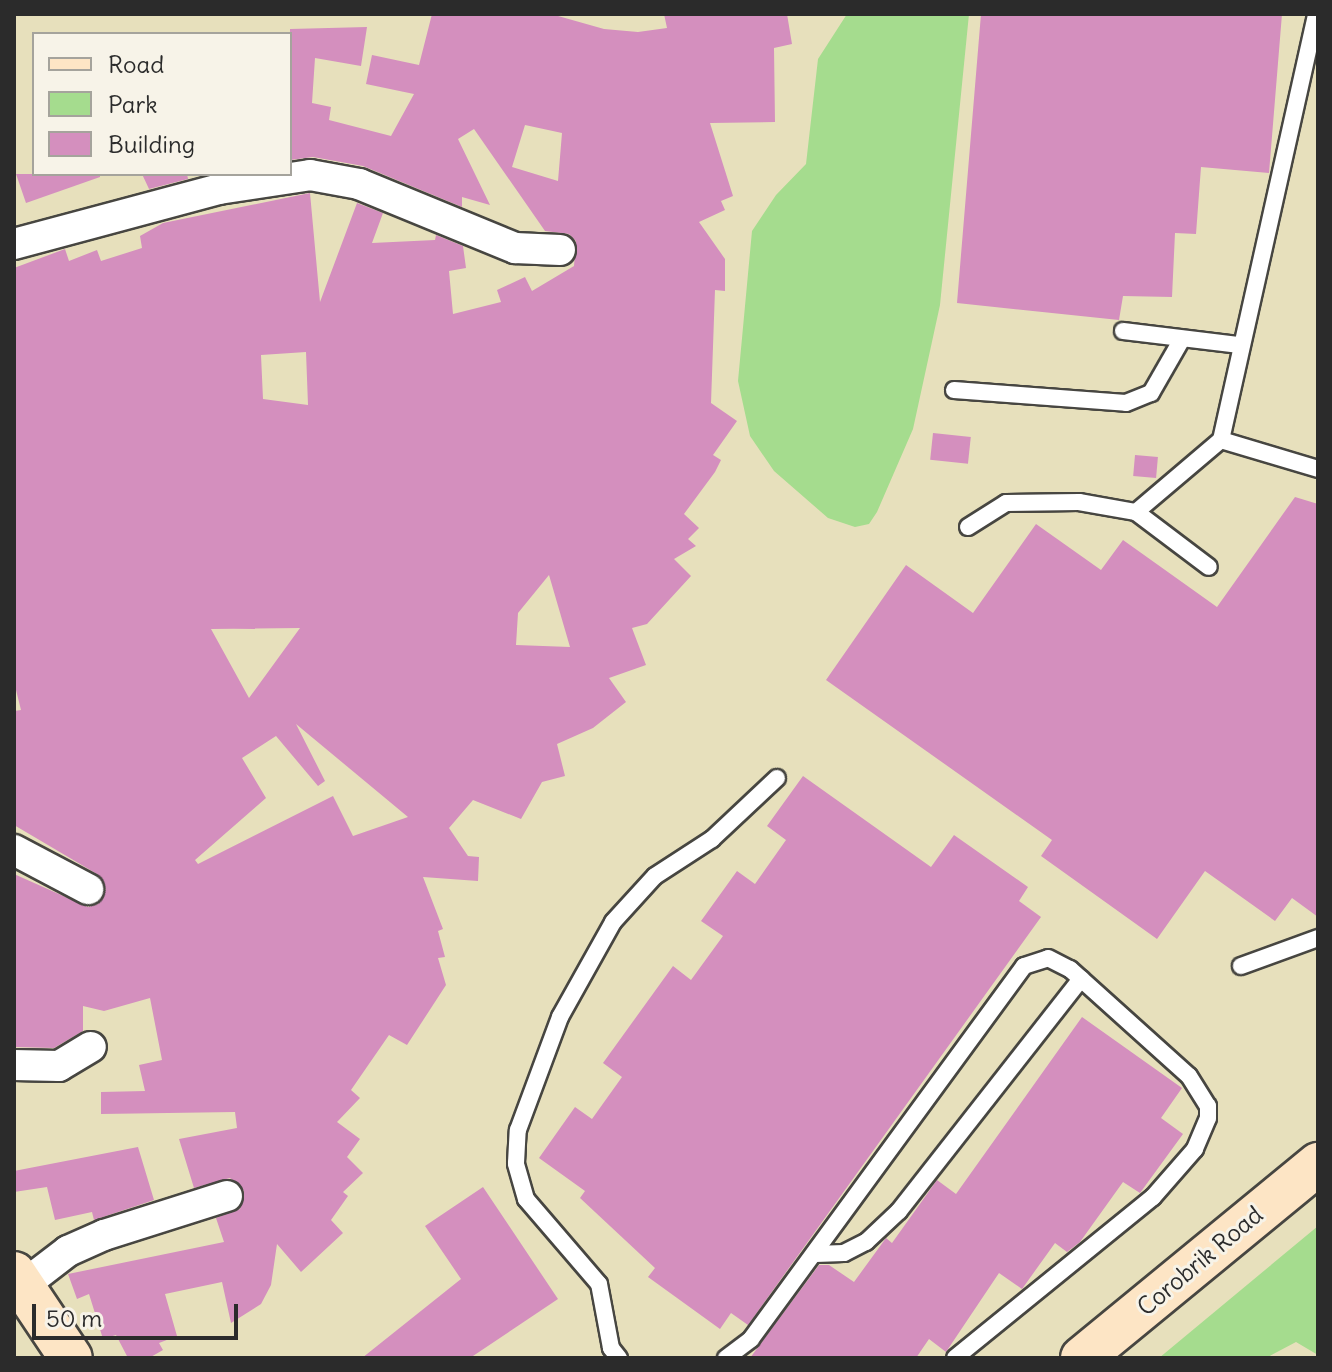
<!DOCTYPE html>
<html>
<head>
<meta charset="utf-8">
<style>
	body { margin:0 }
	#map { position:relative; width:1332px; height:1372px; overflow:hidden; background:#e7e0bc; font-family:Delius,sans-serif }
	div>[style] { position:absolute }
	.green>* { inset:0; background:#a5dc8e }
	.building>* { inset:0; background:#d48fbe; transform-origin:0 0 }
	.roads { filter:drop-shadow(2px 0 #474641) drop-shadow(-2px 0 #474641) drop-shadow(0 2px #474641) drop-shadow(0 -2px #474641) }
	.lane>* { height:16px; margin:-8px; padding:0 8px; transform-origin:8px; border-radius:8px; background:#fff }
	.street>* { height:30px; margin:-15px; padding:0 15px; transform-origin:15px; border-radius:15px; background:#fff }
	.secondary>* { height:42px; margin:-21px; padding:0 21px; transform-origin:21px; border-radius:21px; background:#fde5c5 }
	span { translate:-50% -50%; white-space:nowrap; text-align:center; line-height:1.15; -webkit-text-stroke:6px #f7f3e8; paint-order:stroke }
	.street-label { font-size:24px; color:#2b2b2b }
	.frame { position:absolute; inset:0; border:16px solid #2b2b2b; pointer-events:none }
	.legend { position:absolute; left:32px; top:32px; width:260px; height:144px; box-sizing:border-box; background:#f7f3e8; border:2px solid #a5a39c; margin:0; padding:10px 14px; list-style:none; font-size:24px; color:#2b2b2b }
	.legend li { display:flex; align-items:center; gap:16px; height:40px }
	.legend b { width:40px; border:2px solid #a5a39c }
	.scale { position:absolute; left:32px; top:1304px; width:206px; height:36px; box-sizing:border-box; border:4px solid #2b2b2b; border-top:0; padding-left:10px; font-size:24px; line-height:28px; white-space:nowrap; color:#2b2b2b; -webkit-text-stroke:6px #f7f3e8; paint-order:stroke }
</style>
</head>
<body>
<div id="map">
	<div class="green">
		<div style="clip-path:polygon(847px 14px,969px 14px,940px 305px,913px 429px,877px 512px,869px 524px,855px 527px,828px 518px,774px 471px,750px 436px,738px 381px,752px 231px,776px 195px,806px 164px,818px 59px)"></div>
		<div style="clip-path:polygon(1318px 1226px,1318px 1355px,1296px 1342px,1266px 1358px,1159px 1358px)"></div>
	</div>
	<div class="building">
		<div style="clip-path:polygon(evenodd,432px 14px,551px 14px,604px 29px,638px 32px,667px 28px,664px 14px,787px 14px,792px 44px,774px 48px,775px 122px,710px 123px,733px 196px,721px 201px,725px 210px,699px 222px,725px 259px,725px 291px,715px 290px,711px 403px,737px 421px,713px 455px,721px 460px,715px 472px,684px 514px,699px 528px,688px 539px,696px 546px,674px 559px,691px 576px,647px 624px,632px 628px,646px 665px,609px 678px,626px 702px,593px 728px,557px 744px,565px 776px,542px 782px,521px 819px,473px 800px,449px 828px,468px 856px,479px 857px,478px 881px,423px 877px,443px 929px,438px 931px,445px 957px,438px 958px,446px 985px,407px 1045px,389px 1035px,351px 1090px,360px 1098px,337px 1122px,360px 1139px,347px 1157px,363px 1173px,343px 1192px,348px 1196px,331px 1220px,343px 1233px,301px 1272px,277px 1244px,271px 1285px,261px 1304px,231px 1323px,222px 1282px,165px 1294px,177px 1336px,159px 1343px,163px 1350px,149px 1358px,128px 1358px,116px 1335px,103px 1339px,89px 1294px,77px 1299px,68px 1274px,224px 1242px,216px 1218px,240px 1209px,244px 1191px,230px 1178px,194px 1188px,179px 1139px,237px 1128px,235px 1112px,101px 1114px,101px 1092px,145px 1091px,139px 1065px,162px 1060px,150px 998px,104px 1011px,83px 1006px,83px 1031px,54px 1048px,14px 1047px,14px 874px,88px 907px,98px 904px,106px 889px,97px 874px,14px 825px,14px 711px,21px 710px,14px 682px,14px 268px,65px 249px,69px 261px,97px 250px,101px 261px,142px 248px,140px 236px,163px 223px,310px 193px,320px 302px,357px 203px,383px 213px,372px 243px,435px 240px,436px 235px,463px 246px,466px 268px,449px 271px,453px 314px,501px 302px,497px 290px,525px 277px,532px 291px,574px 266px,576px 241px,569px 234px,545px 231px,474px 129px,458px 139px,490px 205px,462px 197px,462px 207px,363px 166px,313px 157px,290px 160px,290px 29px,367px 27px,361px 66px,315px 58px,312px 103px,331px 107px,329px 120px,391px 136px,414px 94px,366px 84px,372px 55px,419px 65px,432px 14px,525px 125px,562px 133px,558px 181px,512px 167px,525px 125px,432px 14px,306px 352px,308px 405px,263px 399px,261px 355px,306px 352px,432px 14px,549px 575px,570px 647px,516px 645px,518px 613px,549px 575px,432px 14px,300px 628px,249px 698px,211px 629px,300px 628px,432px 14px,296px 724px,408px 817px,353px 836px,333px 796px,198px 864px,195px 860px,266px 798px,242px 758px,276px 736px,318px 786px,325px 781px,296px 724px)"></div>
		<div style="clip-path:polygon(981px 14px,1282px 14px,1269px 173px,1201px 167px,1196px 234px,1175px 233px,1172px 297px,1123px 296px,1119px 320px,957px 303px)"></div>
		<div style="clip-path:polygon(16px 174px,100px 174px,100px 177px,26px 203px)"></div>
		<div style="clip-path:polygon(142px 174px,187px 174px,188px 179px,149px 189px)"></div>
		<div style="left:933px;top:433px;width:38px;height:27px;rotate:6deg"></div>
		<div style="left:1135px;top:455px;width:23px;height:21px;rotate:5deg"></div>
		<div style="clip-path:polygon(1295px 497px,1318px 504px,1318px 917px,1292px 898px,1275px 921px,1205px 871px,1157px 939px,1041px 856px,1052px 840px,826px 680px,906px 565px,973px 613px,1036px 524px,1101px 570px,1123px 540px,1217px 607px)"></div>
		<div style="clip-path:polygon(803px 776px,931px 867px,954px 835px,1028px 887px,1019px 901px,1041px 917px,748px 1325px,731px 1313px,720px 1329px,648px 1277px,655px 1268px,580px 1198px,585px 1191px,539px 1158px,575px 1107px,592px 1119px,622px 1077px,603px 1063px,673px 966px,691px 980px,723px 936px,701px 921px,737px 871px,755px 884px,786px 840px,767px 826px)"></div>
		<div style="clip-path:polygon(1082px 1017px,1182px 1088px,1161px 1118px,1183px 1134px,1140px 1193px,1123px 1182px,1080px 1242px,1067px 1252px,1055px 1243px,1022px 1289px,999px 1273px,946px 1352px,929px 1339px,916px 1358px,750px 1358px,819px 1265px,829px 1265px,854px 1282px,886px 1238px,892px 1243px,937px 1180px,956px 1194px)"></div>
		<div style="clip-path:polygon(138px 1147px,154px 1200px,94px 1220px,92px 1212px,55px 1220px,47px 1187px,14px 1192px,14px 1171px)"></div>
		<div style="clip-path:polygon(483px 1187px,558px 1299px,470px 1358px,362px 1358px,461px 1279px,425px 1226px)"></div>
	</div>
	<div class="roads">
		<div class="lane">
			<div style="left:1123px;top:331px;width:116px;rotate:6.9deg"></div>
			<div style="left:954px;top:390px;width:172px;rotate:4.3deg"></div>
			<div style="left:1126px;top:403px;width:27px;rotate:-22deg"></div>
			<div style="left:1151px;top:393px;width:62px;rotate:-60.1deg"></div>
			<div style="left:1221px;top:440px;width:101px;rotate:16.6deg"></div>
			<div style="left:1136px;top:512px;width:111px;rotate:-40.3deg"></div>
			<div style="left:1221px;top:440px;width:436px;rotate:-77.4deg"></div>
			<div style="left:968px;top:527px;width:45px;rotate:-32.3deg"></div>
			<div style="left:1006px;top:503px;width:73px;rotate:-0.8deg"></div>
			<div style="left:1079px;top:502px;width:58px;rotate:10deg"></div>
			<div style="left:1136px;top:512px;width:91px;rotate:37deg"></div>
			<div style="left:1241px;top:966px;width:82px;rotate:-20deg"></div>
			<div style="left:815px;top:1254px;width:29px;rotate:-2deg"></div>
			<div style="left:844px;top:1253px;width:25px;rotate:-27deg"></div>
			<div style="left:866px;top:1242px;width:45px;rotate:-43.2deg"></div>
			<div style="left:899px;top:1211px;width:295px;rotate:-51.9deg"></div>
			<div style="left:619px;top:1358px;width:13px;rotate:-129deg"></div>
			<div style="left:611px;top:1348px;width:65px;rotate:-100.6deg"></div>
			<div style="left:599px;top:1284px;width:112px;rotate:-130.7deg"></div>
			<div style="left:526px;top:1199px;width:37px;rotate:-106deg"></div>
			<div style="left:516px;top:1163px;width:33px;rotate:-87deg"></div>
			<div style="left:518px;top:1130px;width:121px;rotate:-69.6deg"></div>
			<div style="left:560px;top:1017px;width:109px;rotate:-60.8deg"></div>
			<div style="left:613px;top:922px;width:62px;rotate:-47.6deg"></div>
			<div style="left:655px;top:876px;width:68px;rotate:-33deg"></div>
			<div style="left:712px;top:839px;width:89px;rotate:-43.2deg"></div>
			<div style="left:726px;top:1358px;width:31px;rotate:-37deg"></div>
			<div style="left:751px;top:1339px;width:462px;rotate:-53.8deg"></div>
			<div style="left:1024px;top:966px;width:25px;rotate:-18deg"></div>
			<div style="left:1048px;top:958px;width:25px;rotate:27deg"></div>
			<div style="left:1070px;top:969px;width:160px;rotate:42deg"></div>
			<div style="left:1189px;top:1076px;width:36px;rotate:58deg"></div>
			<div style="left:1208px;top:1106px;width:12px;rotate:90deg"></div>
			<div style="left:1208px;top:1118px;width:34px;rotate:113deg"></div>
			<div style="left:1195px;top:1149px;width:64px;rotate:131.2deg"></div>
			<div style="left:1153px;top:1197px;width:255px;rotate:140.9deg"></div>
		</div>
		<div class="street">
			<div style="left:14px;top:244px;width:212px;rotate:-15deg"></div>
			<div style="left:219px;top:189px;width:92px;rotate:-8.7deg"></div>
			<div style="left:310px;top:175px;width:50px;rotate:10.4deg"></div>
			<div style="left:359px;top:184px;width:169px;rotate:22.3deg"></div>
			<div style="left:515px;top:248px;width:45px;rotate:2.5deg"></div>
			<div style="left:14px;top:850px;width:84px;rotate:27.8deg"></div>
			<div style="left:14px;top:1065px;width:45px;rotate:1.3deg"></div>
			<div style="left:59px;top:1066px;width:37px;rotate:-31deg"></div>
			<div style="left:25px;top:1284px;width:54px;rotate:-37.5deg"></div>
			<div style="left:68px;top:1251px;width:39px;rotate:-24deg"></div>
			<div style="left:104px;top:1235px;width:129px;rotate:-17.6deg"></div>
		</div>
		<div class="secondary">
			<div style="left:14px;top:1273px;width:102px;rotate:56.2deg"></div>
			<div style="left:1082px;top:1358px;width:306px;rotate:-39.4deg"></div>
		</div>
	</div>
	<div class="street-label">
		<span style="left:1200px;top:1261px;rotate:-40deg">Corobrik Road</span>
	</div>
	<div class="frame"></div>
	<ul class="legend">
	<li><b style="height:10px;background:#fde5c5"></b>Road</li>
	<li><b style="height:22px;background:#a5dc8e"></b>Park</li>
	<li><b style="height:22px;background:#d48fbe"></b>Building</li>
	</ul>
	<div class="scale">50 m</div>
</div>
</body>
</html>
